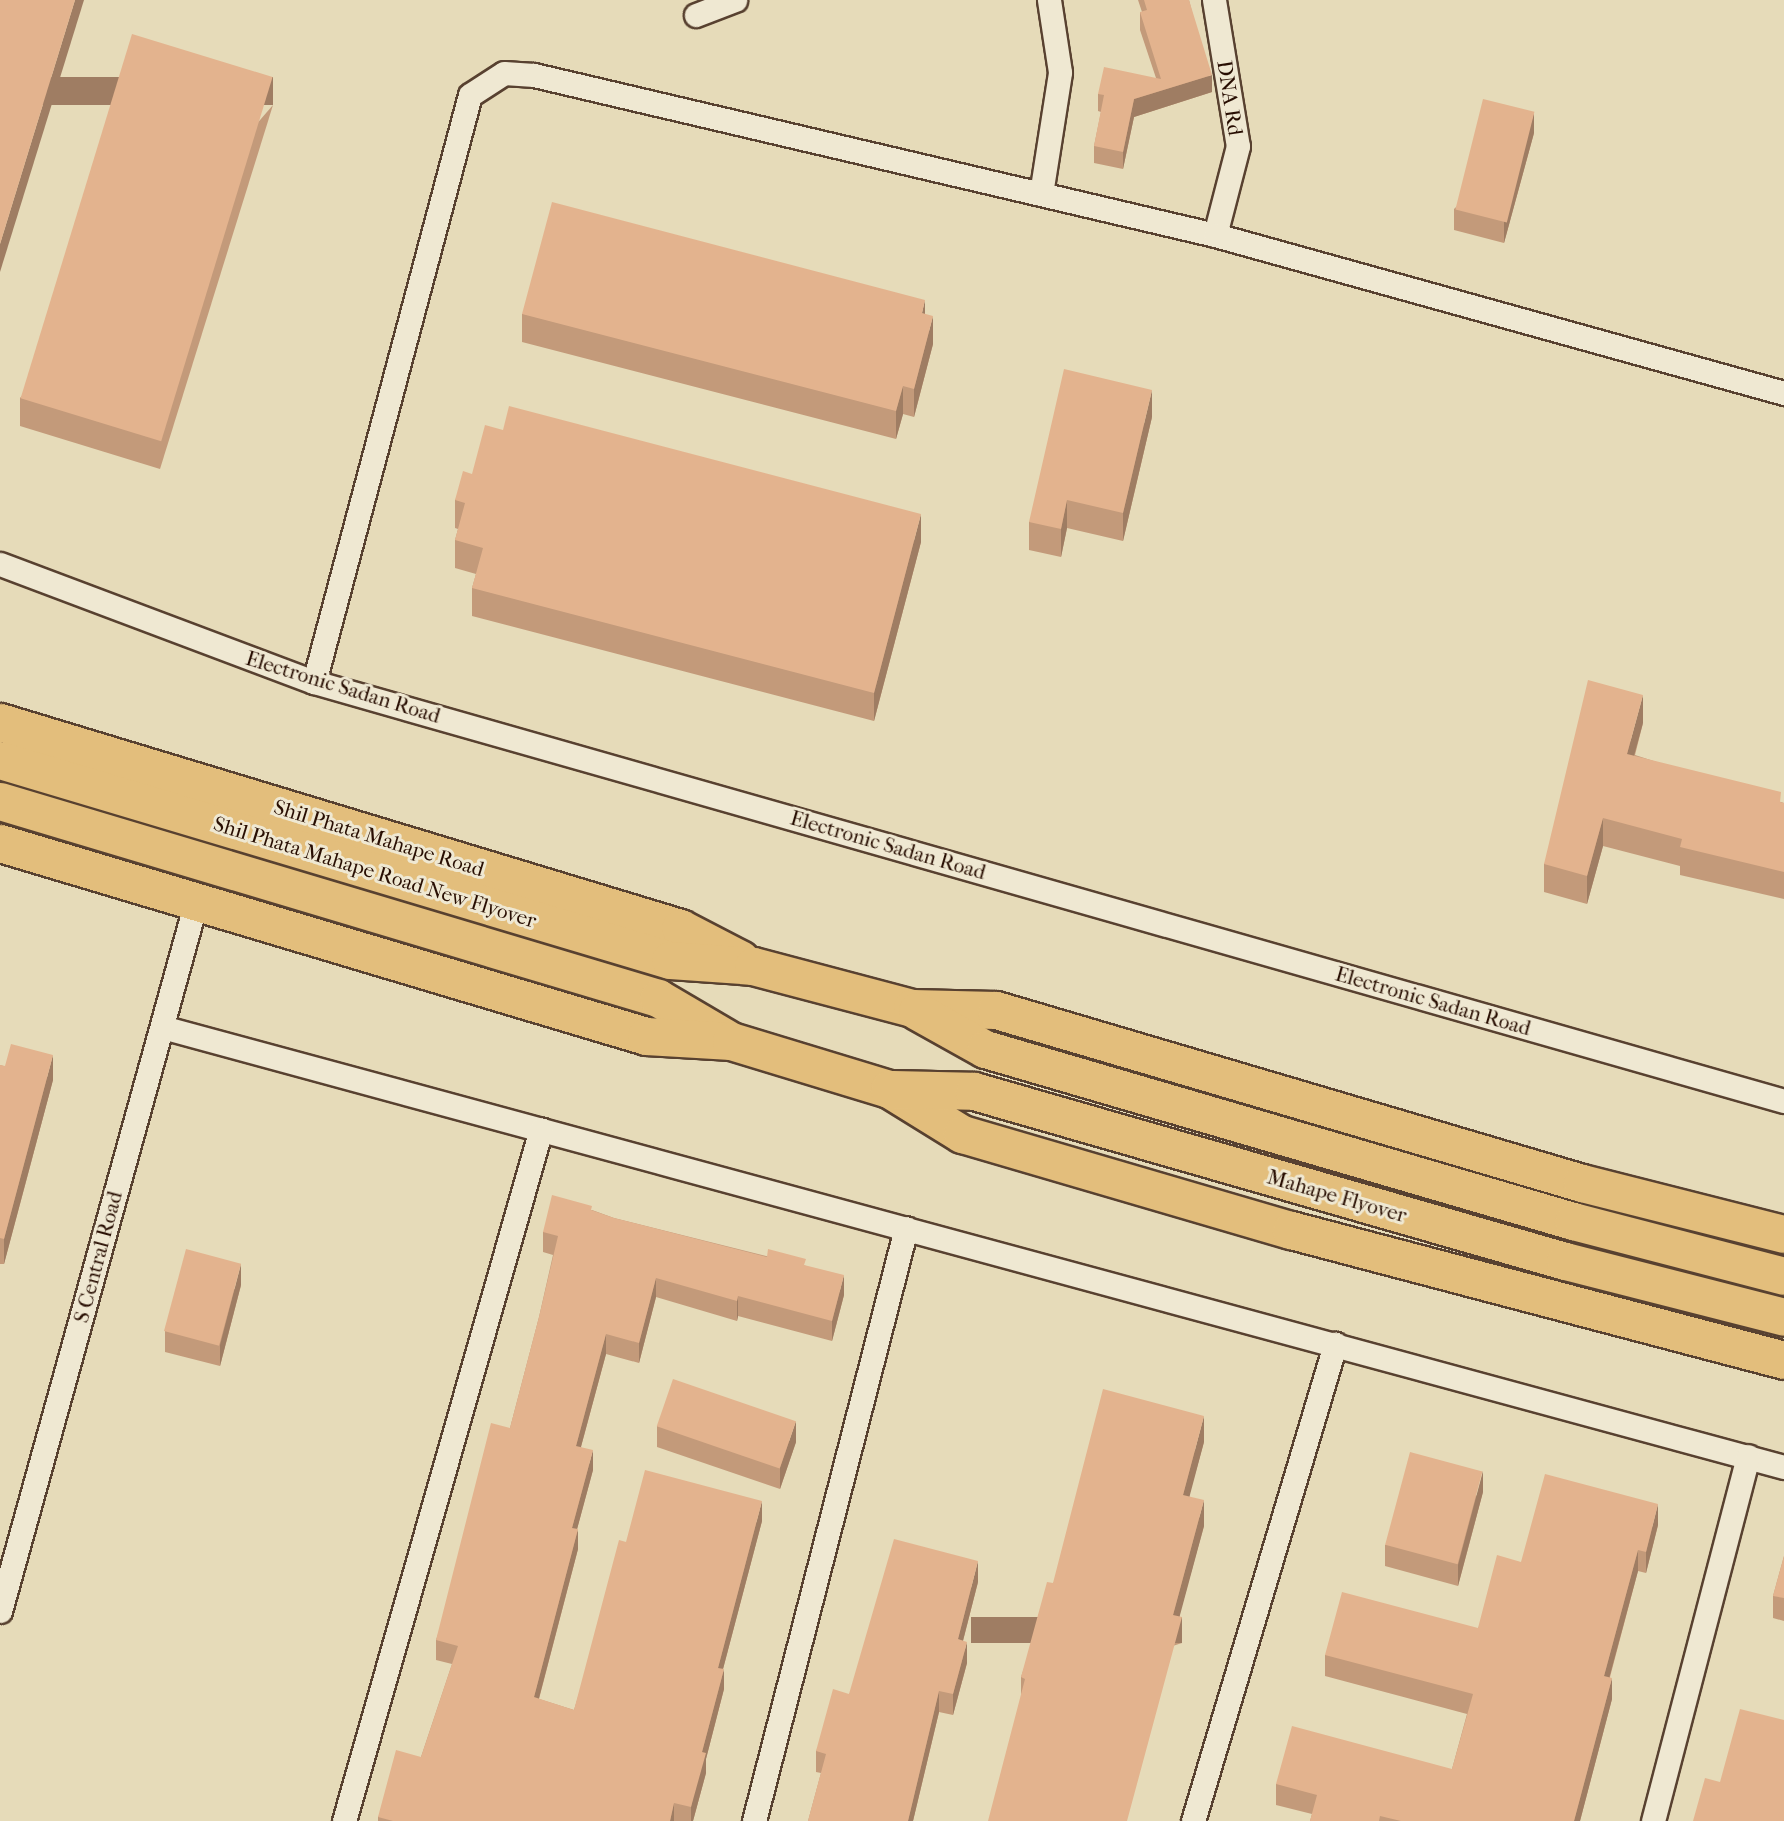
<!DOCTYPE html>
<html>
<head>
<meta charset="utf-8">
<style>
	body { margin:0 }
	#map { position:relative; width:1784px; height:1821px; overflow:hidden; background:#e6dbb9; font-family:"IM FELL French Canon",serif }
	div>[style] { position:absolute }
	.roads { filter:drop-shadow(2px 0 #584130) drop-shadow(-2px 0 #584130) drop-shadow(0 2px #584130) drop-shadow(0 -2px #584130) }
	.street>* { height:23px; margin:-11.5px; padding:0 11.5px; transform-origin:11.5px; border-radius:11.5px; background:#efe8d2 }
	.primary>* { height:37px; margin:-18.5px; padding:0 18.5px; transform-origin:18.5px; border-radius:18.5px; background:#e3be7c }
	.wall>* { inset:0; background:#c39a7a }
	.shaded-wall>* { inset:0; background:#9f7d63; transform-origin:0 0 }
	.building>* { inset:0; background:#e3b38e; transform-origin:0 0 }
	span { translate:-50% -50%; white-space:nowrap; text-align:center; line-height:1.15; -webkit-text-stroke:6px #efe8d2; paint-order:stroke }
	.street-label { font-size:21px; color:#280e02 }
</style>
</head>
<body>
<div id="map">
	<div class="roads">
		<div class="street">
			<div style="left:1214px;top:0;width:148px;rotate:80.7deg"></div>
			<div style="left:1238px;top:146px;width:92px;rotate:104.5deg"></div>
			<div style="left:696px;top:15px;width:42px;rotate:-21deg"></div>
			<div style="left:1041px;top:194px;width:123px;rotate:-81.1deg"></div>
			<div style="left:1060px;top:72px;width:73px;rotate:-98.7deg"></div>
			<div style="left:0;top:564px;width:335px;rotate:20.6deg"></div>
			<div style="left:314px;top:682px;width:1529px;rotate:15.91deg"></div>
			<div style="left:314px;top:682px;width:607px;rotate:-75.12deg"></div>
			<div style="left:470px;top:95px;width:40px;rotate:-32.9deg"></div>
			<div style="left:504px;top:73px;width:30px;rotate:4deg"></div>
			<div style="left:534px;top:75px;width:700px;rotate:13.22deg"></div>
			<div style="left:1215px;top:235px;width:591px;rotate:15.52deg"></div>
			<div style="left:162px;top:1027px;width:1681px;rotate:15.18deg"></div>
			<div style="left:0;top:1611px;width:736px;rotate:-74.55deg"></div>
			<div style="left:344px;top:1821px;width:719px;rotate:-74.11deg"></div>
			<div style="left:754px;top:1821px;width:612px;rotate:-75.62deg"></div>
			<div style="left:1193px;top:1821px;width:498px;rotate:-73.4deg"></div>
			<div style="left:1653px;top:1821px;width:377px;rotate:-75.4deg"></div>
		</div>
		<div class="primary">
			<div style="left:0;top:722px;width:711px;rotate:16.85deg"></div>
			<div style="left:680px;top:928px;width:68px;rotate:27.3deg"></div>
			<div style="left:0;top:760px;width:699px;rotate:16.62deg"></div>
			<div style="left:670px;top:960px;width:83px;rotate:4.1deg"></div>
			<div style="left:753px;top:966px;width:164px;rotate:14.8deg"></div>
			<div style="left:912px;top:1008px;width:84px;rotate:1.4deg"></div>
			<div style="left:996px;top:1010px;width:611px;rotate:16.45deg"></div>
			<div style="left:1582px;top:1183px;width:208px;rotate:14.2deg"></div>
			<div style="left:0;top:801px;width:687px;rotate:16.67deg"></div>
			<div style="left:658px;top:998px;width:79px;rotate:30.5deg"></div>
			<div style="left:0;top:843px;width:674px;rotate:16.63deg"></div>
			<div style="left:646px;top:1036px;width:85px;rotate:3.4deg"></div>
			<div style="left:731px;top:1041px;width:165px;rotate:16.9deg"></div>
			<div style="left:889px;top:1089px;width:86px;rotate:31.7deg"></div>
			<div style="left:962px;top:1134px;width:343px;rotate:16.3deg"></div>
			<div style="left:1291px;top:1230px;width:510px;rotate:14.77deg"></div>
			<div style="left:917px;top:1011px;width:78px;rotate:29.2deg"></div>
			<div style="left:985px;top:1049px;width:613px;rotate:16.31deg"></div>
			<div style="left:1573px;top:1221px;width:218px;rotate:14.6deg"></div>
			<div style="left:889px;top:1089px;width:85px;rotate:1.3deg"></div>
			<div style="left:974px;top:1091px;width:615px;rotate:16.05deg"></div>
			<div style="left:1565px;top:1261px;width:226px;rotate:14.3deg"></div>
		</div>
	</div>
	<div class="wall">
		<div style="clip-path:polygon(1138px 0,1189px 0,1212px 92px,1134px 117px,1123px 169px,1094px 163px,1094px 146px,1101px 112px,1098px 111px,1098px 94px,1156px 78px,1140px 30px,1140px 12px,1142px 12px)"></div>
		<div style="clip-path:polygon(273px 105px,160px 469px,20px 426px,20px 398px)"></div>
		<div style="clip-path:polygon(1534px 133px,1504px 243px,1454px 230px,1454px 209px)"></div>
		<div style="clip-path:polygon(522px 314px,925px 314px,933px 344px,914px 417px,903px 414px,896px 439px,522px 342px)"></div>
		<div style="clip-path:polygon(1152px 417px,1123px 541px,1067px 528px,1061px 557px,1029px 550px,1029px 522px)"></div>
		<div style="clip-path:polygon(472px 474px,921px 542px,874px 721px,472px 616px,472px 588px,476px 574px,455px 568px,455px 540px,458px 529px,455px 528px,455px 500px)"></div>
		<div style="clip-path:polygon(1643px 723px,1635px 755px,1784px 803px,1784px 899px,1680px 875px,1680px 866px,1603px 846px,1587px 904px,1544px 892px,1544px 864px)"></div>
		<div style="clip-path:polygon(0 1065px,53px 1080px,4px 1264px,0 1264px)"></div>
		<div style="clip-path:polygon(592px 1210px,614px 1218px,806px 1266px,844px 1295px,832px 1341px,738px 1316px,737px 1321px,656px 1297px,639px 1363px,606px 1354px,581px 1447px,593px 1470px,577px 1529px,578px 1549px,539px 1699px,574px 1710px,626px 1542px,762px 1521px,723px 1669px,724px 1689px,706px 1759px,706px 1773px,693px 1821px,378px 1821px,378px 1817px,421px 1757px,452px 1664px,436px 1660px,436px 1640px,510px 1428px,539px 1317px,553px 1255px,543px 1252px,543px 1232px)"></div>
		<div style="clip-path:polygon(241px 1285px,220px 1366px,165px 1352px,165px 1331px)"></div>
		<div style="clip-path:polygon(657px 1426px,796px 1442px,780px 1489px,657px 1447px)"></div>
		<div style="clip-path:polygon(1204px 1442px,1189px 1496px,1204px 1526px,1179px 1616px,1182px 1643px,1021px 1694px,1021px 1677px,1053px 1583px)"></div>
		<div style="clip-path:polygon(1483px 1492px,1458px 1586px,1385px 1566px,1385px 1545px)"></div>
		<div style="clip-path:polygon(1658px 1525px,1646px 1573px,1638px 1571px,1610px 1677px,1612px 1699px,1580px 1821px,1310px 1821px,1312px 1814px,1276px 1805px,1276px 1784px,1452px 1769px,1467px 1714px,1325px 1676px,1325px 1655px,1478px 1628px,1521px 1562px)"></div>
		<div style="clip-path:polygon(1784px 1556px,1784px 1621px,1773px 1618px,1773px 1596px)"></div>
		<div style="clip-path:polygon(978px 1582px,963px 1641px,967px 1663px,953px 1715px,939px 1712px,913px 1821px,808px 1821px,821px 1773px,816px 1772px,816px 1751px,849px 1694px)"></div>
	</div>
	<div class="shaded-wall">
		<div style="clip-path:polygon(75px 0,84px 0,0 272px,0 244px)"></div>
		<div style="clip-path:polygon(1212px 75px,1212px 92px,1134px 117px,1123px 169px,1123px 152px,1134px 99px)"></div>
		<div style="left:273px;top:77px;width:28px;height:381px;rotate:90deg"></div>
		<div style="clip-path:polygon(1534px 112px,1534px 133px,1504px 243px,1504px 222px)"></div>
		<div style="clip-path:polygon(925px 300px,925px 327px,922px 313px)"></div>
		<div style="clip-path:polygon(933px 316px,933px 344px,914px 417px,914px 389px)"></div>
		<div style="clip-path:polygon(903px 386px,903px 414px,896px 439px,896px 411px)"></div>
		<div style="clip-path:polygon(1152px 390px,1152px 417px,1123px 541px,1123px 513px)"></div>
		<div style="clip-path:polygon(1067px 500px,1067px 528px,1061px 557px,1061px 529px)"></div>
		<div style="clip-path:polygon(921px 514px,921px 542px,874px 721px,874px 693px)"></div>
		<div style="clip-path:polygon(1643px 695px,1643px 723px,1627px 781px,1627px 754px)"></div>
		<div style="clip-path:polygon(1603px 818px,1603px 846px,1587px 904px,1587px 876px)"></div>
		<div style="clip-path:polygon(53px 1055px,53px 1080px,4px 1264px,4px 1239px)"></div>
		<div style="clip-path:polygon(241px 1264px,241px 1285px,220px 1366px,220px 1345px)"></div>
		<div style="clip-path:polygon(844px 1275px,844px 1295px,832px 1341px,832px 1321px)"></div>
		<div style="clip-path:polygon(656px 1278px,656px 1297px,639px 1363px,639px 1343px)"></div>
		<div style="clip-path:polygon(738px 1296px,738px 1316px,737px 1321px,737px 1301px)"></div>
		<div style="clip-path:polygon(606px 1334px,606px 1354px,576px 1465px,576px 1446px)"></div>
		<div style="clip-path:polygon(1204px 1416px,1204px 1442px,1183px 1521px,1183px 1495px)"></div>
		<div style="clip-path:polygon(796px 1421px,796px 1442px,780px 1489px,780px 1468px)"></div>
		<div style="clip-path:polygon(593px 1450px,593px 1470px,572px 1548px,572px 1528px)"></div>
		<div style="clip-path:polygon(1483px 1471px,1483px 1492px,1458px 1586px,1458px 1565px)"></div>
		<div style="clip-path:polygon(1204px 1500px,1204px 1526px,1173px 1641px,1173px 1615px)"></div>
		<div style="clip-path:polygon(762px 1501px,762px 1521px,718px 1688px,718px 1668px)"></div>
		<div style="clip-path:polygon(1658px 1504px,1658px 1525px,1646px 1573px,1646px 1552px)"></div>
		<div style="clip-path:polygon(578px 1529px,578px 1549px,534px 1717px,534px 1697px)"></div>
		<div style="clip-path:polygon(1638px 1550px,1638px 1571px,1604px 1697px,1604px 1676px)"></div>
		<div style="clip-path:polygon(978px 1561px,978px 1582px,958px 1660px,958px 1639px)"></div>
		<div style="left:1182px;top:1617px;width:26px;height:211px;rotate:90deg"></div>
		<div style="clip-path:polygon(967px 1642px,967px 1663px,953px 1715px,953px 1694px)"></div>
		<div style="clip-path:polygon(724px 1669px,724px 1689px,706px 1759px,706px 1773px,693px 1821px,691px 1821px,691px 1807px,702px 1752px)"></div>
		<div style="clip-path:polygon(1612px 1678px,1612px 1699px,1580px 1821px,1574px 1821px)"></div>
		<div style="clip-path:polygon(939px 1691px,939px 1712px,913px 1821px,908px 1821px)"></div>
		<div style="clip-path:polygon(674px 1803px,674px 1821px,670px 1821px)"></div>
	</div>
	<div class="building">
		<div style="clip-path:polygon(0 0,75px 0,0 244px)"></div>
		<div style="clip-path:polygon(1144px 0,1189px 0,1212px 75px,1134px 99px,1123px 152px,1094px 146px,1104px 95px,1098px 94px,1104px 67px,1161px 79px,1140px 12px,1147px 10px)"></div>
		<div style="left:132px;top:34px;width:147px;height:381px;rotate:17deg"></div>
		<div style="left:1483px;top:99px;width:53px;height:114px;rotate:14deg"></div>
		<div style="clip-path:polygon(552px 202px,925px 300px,922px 313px,933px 316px,914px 389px,903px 386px,896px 411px,522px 314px)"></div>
		<div style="clip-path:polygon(1064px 369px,1152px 390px,1123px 513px,1067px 500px,1061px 529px,1029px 522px)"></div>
		<div style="clip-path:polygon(509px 406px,921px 514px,874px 693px,472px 588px,483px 548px,455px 540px,465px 503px,455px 500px,463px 471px,472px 474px,485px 425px,503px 430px)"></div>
		<div style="clip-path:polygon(1588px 680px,1643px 695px,1627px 754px,1781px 792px,1780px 802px,1784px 803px,1784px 872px,1680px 847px,1682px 839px,1603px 818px,1587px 876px,1544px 864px)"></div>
		<div style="clip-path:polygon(11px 1044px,53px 1055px,4px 1239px,0 1238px,0 1065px,5px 1066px)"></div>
		<div style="clip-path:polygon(552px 1195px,592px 1206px,591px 1210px,614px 1218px,720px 1245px,767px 1257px,768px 1249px,806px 1259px,804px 1265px,844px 1275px,832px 1321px,738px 1296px,737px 1301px,656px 1278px,639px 1343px,606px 1334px,576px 1446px,593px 1450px,572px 1528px,578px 1529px,534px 1697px,574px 1710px,619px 1540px,626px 1542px,645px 1470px,762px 1501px,718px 1668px,724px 1669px,702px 1752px,706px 1753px,691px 1807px,674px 1803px,670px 1821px,393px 1821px,378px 1817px,396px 1750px,421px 1757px,458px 1646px,436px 1640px,491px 1423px,510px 1428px,539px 1317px,558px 1236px,543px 1232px)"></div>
		<div style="left:186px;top:1249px;width:57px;height:85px;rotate:15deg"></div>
		<div style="left:673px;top:1379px;width:130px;height:50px;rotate:19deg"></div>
		<div style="clip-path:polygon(1103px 1389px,1204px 1416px,1183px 1495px,1204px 1500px,1173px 1615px,1182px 1617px,1127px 1821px,988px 1821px,1025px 1679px,1021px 1677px,1047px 1582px,1053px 1583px)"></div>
		<div style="left:1410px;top:1452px;width:75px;height:96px;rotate:15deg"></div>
		<div style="clip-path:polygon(1545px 1474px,1658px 1504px,1646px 1552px,1638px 1550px,1604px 1676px,1612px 1678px,1574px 1821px,1401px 1821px,1380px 1816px,1379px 1821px,1310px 1821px,1317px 1795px,1276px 1784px,1292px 1726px,1452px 1769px,1473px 1694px,1325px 1655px,1342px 1592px,1478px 1628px,1497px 1555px,1521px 1562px)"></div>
		<div style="clip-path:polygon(894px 1539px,978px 1561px,958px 1639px,967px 1642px,953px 1694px,939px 1691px,908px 1821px,808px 1821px,826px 1754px,816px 1751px,833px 1689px,849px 1694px)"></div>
		<div style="clip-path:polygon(1784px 1556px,1784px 1598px,1773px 1596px)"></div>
		<div style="clip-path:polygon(1740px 1709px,1784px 1720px,1784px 1821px,1693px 1821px,1705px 1778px,1720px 1782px)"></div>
	</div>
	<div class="street-label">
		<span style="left:1230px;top:98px;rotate:81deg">DNA Rd</span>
		<span style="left:343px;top:687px;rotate:17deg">Electronic Sadan Road</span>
		<span style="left:379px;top:838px;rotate:17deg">Shil Phata Mahape Road</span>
		<span style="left:888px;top:845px;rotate:16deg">Electronic Sadan Road</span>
		<span style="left:375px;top:872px;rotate:17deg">Shil Phata Mahape Road New Flyover</span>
		<span style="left:1433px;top:1001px;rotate:16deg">Electronic Sadan Road</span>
		<span style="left:1337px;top:1196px;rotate:16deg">Mahape Flyover</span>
		<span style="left:98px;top:1257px;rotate:-75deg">S Central Road</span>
	</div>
</div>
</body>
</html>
